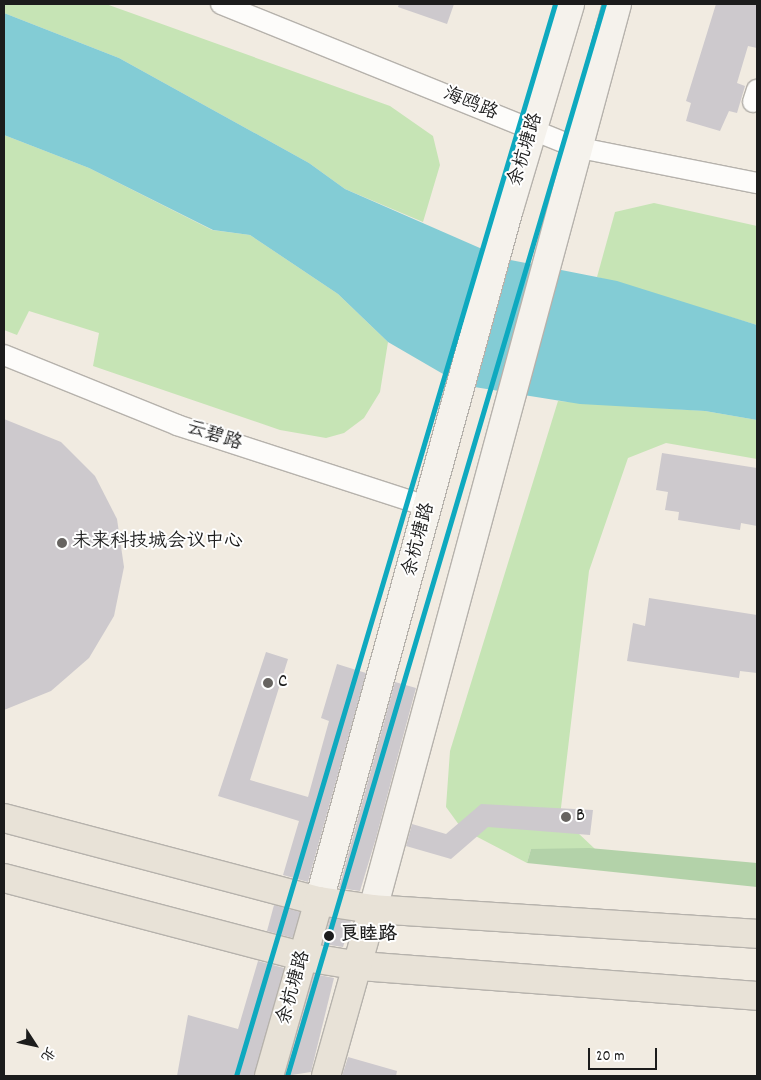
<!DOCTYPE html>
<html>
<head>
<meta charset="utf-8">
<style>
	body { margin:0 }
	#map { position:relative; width:761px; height:1080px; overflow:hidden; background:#f1ebe1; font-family:Dekko,"LXGW WenKai TC",sans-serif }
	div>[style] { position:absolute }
	.green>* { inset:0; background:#c6e4b5 }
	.forest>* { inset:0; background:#b3d2a9 }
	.water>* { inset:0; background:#83ccd5 }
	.building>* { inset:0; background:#cdc9cd; transform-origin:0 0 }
	.roads { filter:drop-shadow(1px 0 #b6b2ac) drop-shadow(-1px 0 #b6b2ac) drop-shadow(0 1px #b6b2ac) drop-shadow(0 -1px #b6b2ac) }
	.street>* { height:20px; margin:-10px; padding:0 10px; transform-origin:10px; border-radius:10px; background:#fdfcfa }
	.secondary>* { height:28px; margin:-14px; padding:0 14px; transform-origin:14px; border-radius:14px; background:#f5f2ec }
	.primary>* { height:28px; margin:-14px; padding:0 14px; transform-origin:14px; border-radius:14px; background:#e8e2d7 }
	.metro-1>* { height:5px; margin:-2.5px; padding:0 2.5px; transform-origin:2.5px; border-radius:2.5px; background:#0ea9bf }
	.dots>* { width:14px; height:14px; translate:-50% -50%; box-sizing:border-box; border:2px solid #fff; border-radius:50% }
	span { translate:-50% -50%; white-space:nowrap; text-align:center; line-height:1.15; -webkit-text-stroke:4px #fff; paint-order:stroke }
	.street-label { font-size:19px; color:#1c1c1c }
	.poi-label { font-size:19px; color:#1c1c1c }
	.left { translate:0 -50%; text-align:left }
	.stop-label { font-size:19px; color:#1c1c1c; font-weight:700 }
	.frame { position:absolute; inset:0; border:5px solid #1c1c1c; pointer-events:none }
	.north { position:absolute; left:10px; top:1020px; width:50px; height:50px; -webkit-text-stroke:4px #fff; paint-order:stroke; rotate:125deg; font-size:14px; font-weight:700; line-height:20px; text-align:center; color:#1c1c1c }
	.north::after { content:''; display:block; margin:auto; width:18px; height:22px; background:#1c1c1c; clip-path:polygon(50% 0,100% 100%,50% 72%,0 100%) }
	.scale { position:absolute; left:588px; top:1048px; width:69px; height:22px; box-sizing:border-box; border:2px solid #1c1c1c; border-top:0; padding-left:6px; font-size:15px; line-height:18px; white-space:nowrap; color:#1c1c1c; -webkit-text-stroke:4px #fff; paint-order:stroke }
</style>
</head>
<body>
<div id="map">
	<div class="green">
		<div style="clip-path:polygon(4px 4px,106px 4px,390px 106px,433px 136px,440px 165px,423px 222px,345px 189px,309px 163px,119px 58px,4px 13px)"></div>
		<div style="clip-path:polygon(4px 135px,89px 168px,212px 230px,250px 235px,338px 294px,388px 342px,380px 392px,364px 418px,344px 433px,326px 438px,280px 430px,93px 366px,99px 333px,29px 311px,17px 335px,4px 330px)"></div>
		<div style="clip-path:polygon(654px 203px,757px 226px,757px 325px,597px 277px,615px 212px)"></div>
		<div style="clip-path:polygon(558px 401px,705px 411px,757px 420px,757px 459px,666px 443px,628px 458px,589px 571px,560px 816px,595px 849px,531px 849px,527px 863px,462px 829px,446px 807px,450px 751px)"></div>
	</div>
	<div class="forest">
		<div style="clip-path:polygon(589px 848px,757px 863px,757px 887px,527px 863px,531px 849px)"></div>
	</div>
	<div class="water">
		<div style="clip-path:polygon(4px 13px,119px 58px,309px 163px,345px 189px,505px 259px,617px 281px,757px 325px,757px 420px,705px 411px,580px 404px,462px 385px,388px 342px,338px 294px,250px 235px,213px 230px,89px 168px,4px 135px)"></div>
	</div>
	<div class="building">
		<div style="clip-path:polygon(399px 4px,454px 4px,447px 24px,398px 7px)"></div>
		<div style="clip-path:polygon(716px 4px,757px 4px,757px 48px,748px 46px,737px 83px,745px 86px,737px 113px,729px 111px,720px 131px,686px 121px,691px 103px,686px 101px)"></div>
		<div style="clip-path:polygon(4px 419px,61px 442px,95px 476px,117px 519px,124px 567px,114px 616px,89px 658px,51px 691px,4px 710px)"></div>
		<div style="clip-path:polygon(662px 453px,757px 468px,757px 526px,741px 523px,740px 530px,678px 520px,679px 512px,665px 510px,668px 492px,656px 490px)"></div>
		<div style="clip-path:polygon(649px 598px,757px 615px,757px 673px,740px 671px,739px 678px,627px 661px,633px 623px,645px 626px)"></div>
		<div style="clip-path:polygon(266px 652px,288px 659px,250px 780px,308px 797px,329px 721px,321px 718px,337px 664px,366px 673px,308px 882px,283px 875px,299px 821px,218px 796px)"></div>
		<div style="clip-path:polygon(395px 682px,416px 688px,376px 838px,360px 891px,339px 888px)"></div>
		<div style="clip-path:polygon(481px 804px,593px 810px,590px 835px,488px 827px,451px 859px,406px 846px,412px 824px,446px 834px)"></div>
		<div style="left:274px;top:905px;width:27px;height:27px;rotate:15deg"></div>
		<div style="clip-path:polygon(330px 918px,351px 921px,343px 947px,323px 944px)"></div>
		<div style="clip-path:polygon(258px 961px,284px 968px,254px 1076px,177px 1076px,188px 1015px,238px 1029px)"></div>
		<div style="clip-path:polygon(314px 974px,334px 978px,311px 1072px,285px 1076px)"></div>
		<div style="clip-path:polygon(348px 1057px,397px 1071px,396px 1076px,342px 1076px)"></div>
	</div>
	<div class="roads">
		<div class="street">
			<div style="left:221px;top:4px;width:382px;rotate:22deg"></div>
			<div style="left:575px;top:147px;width:186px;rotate:11.2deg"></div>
			<div style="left:753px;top:102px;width:13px;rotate:-72deg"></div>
			<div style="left:4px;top:355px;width:187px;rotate:22deg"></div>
			<div style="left:177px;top:425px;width:265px;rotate:18deg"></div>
		</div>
		<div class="secondary">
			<div style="left:319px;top:901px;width:718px;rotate:-74.65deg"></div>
			<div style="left:509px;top:209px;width:214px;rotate:-73.4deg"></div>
			<div style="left:373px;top:909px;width:937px;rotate:-74.91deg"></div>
		</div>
		<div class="primary">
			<div style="left:4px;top:818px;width:326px;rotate:14.8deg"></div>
			<div style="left:319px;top:901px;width:55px;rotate:8.4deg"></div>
			<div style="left:373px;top:909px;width:385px;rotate:3.7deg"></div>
			<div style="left:4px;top:878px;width:311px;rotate:14.7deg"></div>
			<div style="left:305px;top:957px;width:56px;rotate:9.3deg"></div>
			<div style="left:360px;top:966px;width:398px;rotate:4.3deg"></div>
			<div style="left:269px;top:1076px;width:182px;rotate:-74.1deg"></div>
			<div style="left:326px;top:1076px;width:173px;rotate:-74.3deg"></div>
		</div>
	</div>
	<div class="metro-1">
		<div style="left:236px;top:1076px;width:1118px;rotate:-73.43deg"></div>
		<div style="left:287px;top:1076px;width:1118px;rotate:-73.53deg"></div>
	</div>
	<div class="dots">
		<div style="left:62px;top:543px;background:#676461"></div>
		<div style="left:268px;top:683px;background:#676461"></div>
		<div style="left:566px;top:817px;background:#676461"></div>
		<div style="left:329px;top:936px;background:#1c1c1c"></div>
	</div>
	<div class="street-label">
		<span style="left:470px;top:105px;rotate:22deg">海鸥路</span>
		<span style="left:527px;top:150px;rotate:-73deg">余杭塘路</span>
		<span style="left:214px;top:437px;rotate:18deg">云碧路</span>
		<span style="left:420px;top:540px;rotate:-75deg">余杭塘路</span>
		<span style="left:295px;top:988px;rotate:-74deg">余杭塘路</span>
	</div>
	<div class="poi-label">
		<span class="left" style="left:72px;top:543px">未来科技城会议中心</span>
		<span class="left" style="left:278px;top:683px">C</span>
		<span class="left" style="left:576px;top:817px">B</span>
	</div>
	<div class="stop-label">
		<span class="left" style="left:340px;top:936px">良睦路</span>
	</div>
	<div class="frame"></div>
	<div class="north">北</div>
	<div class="scale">20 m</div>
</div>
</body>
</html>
